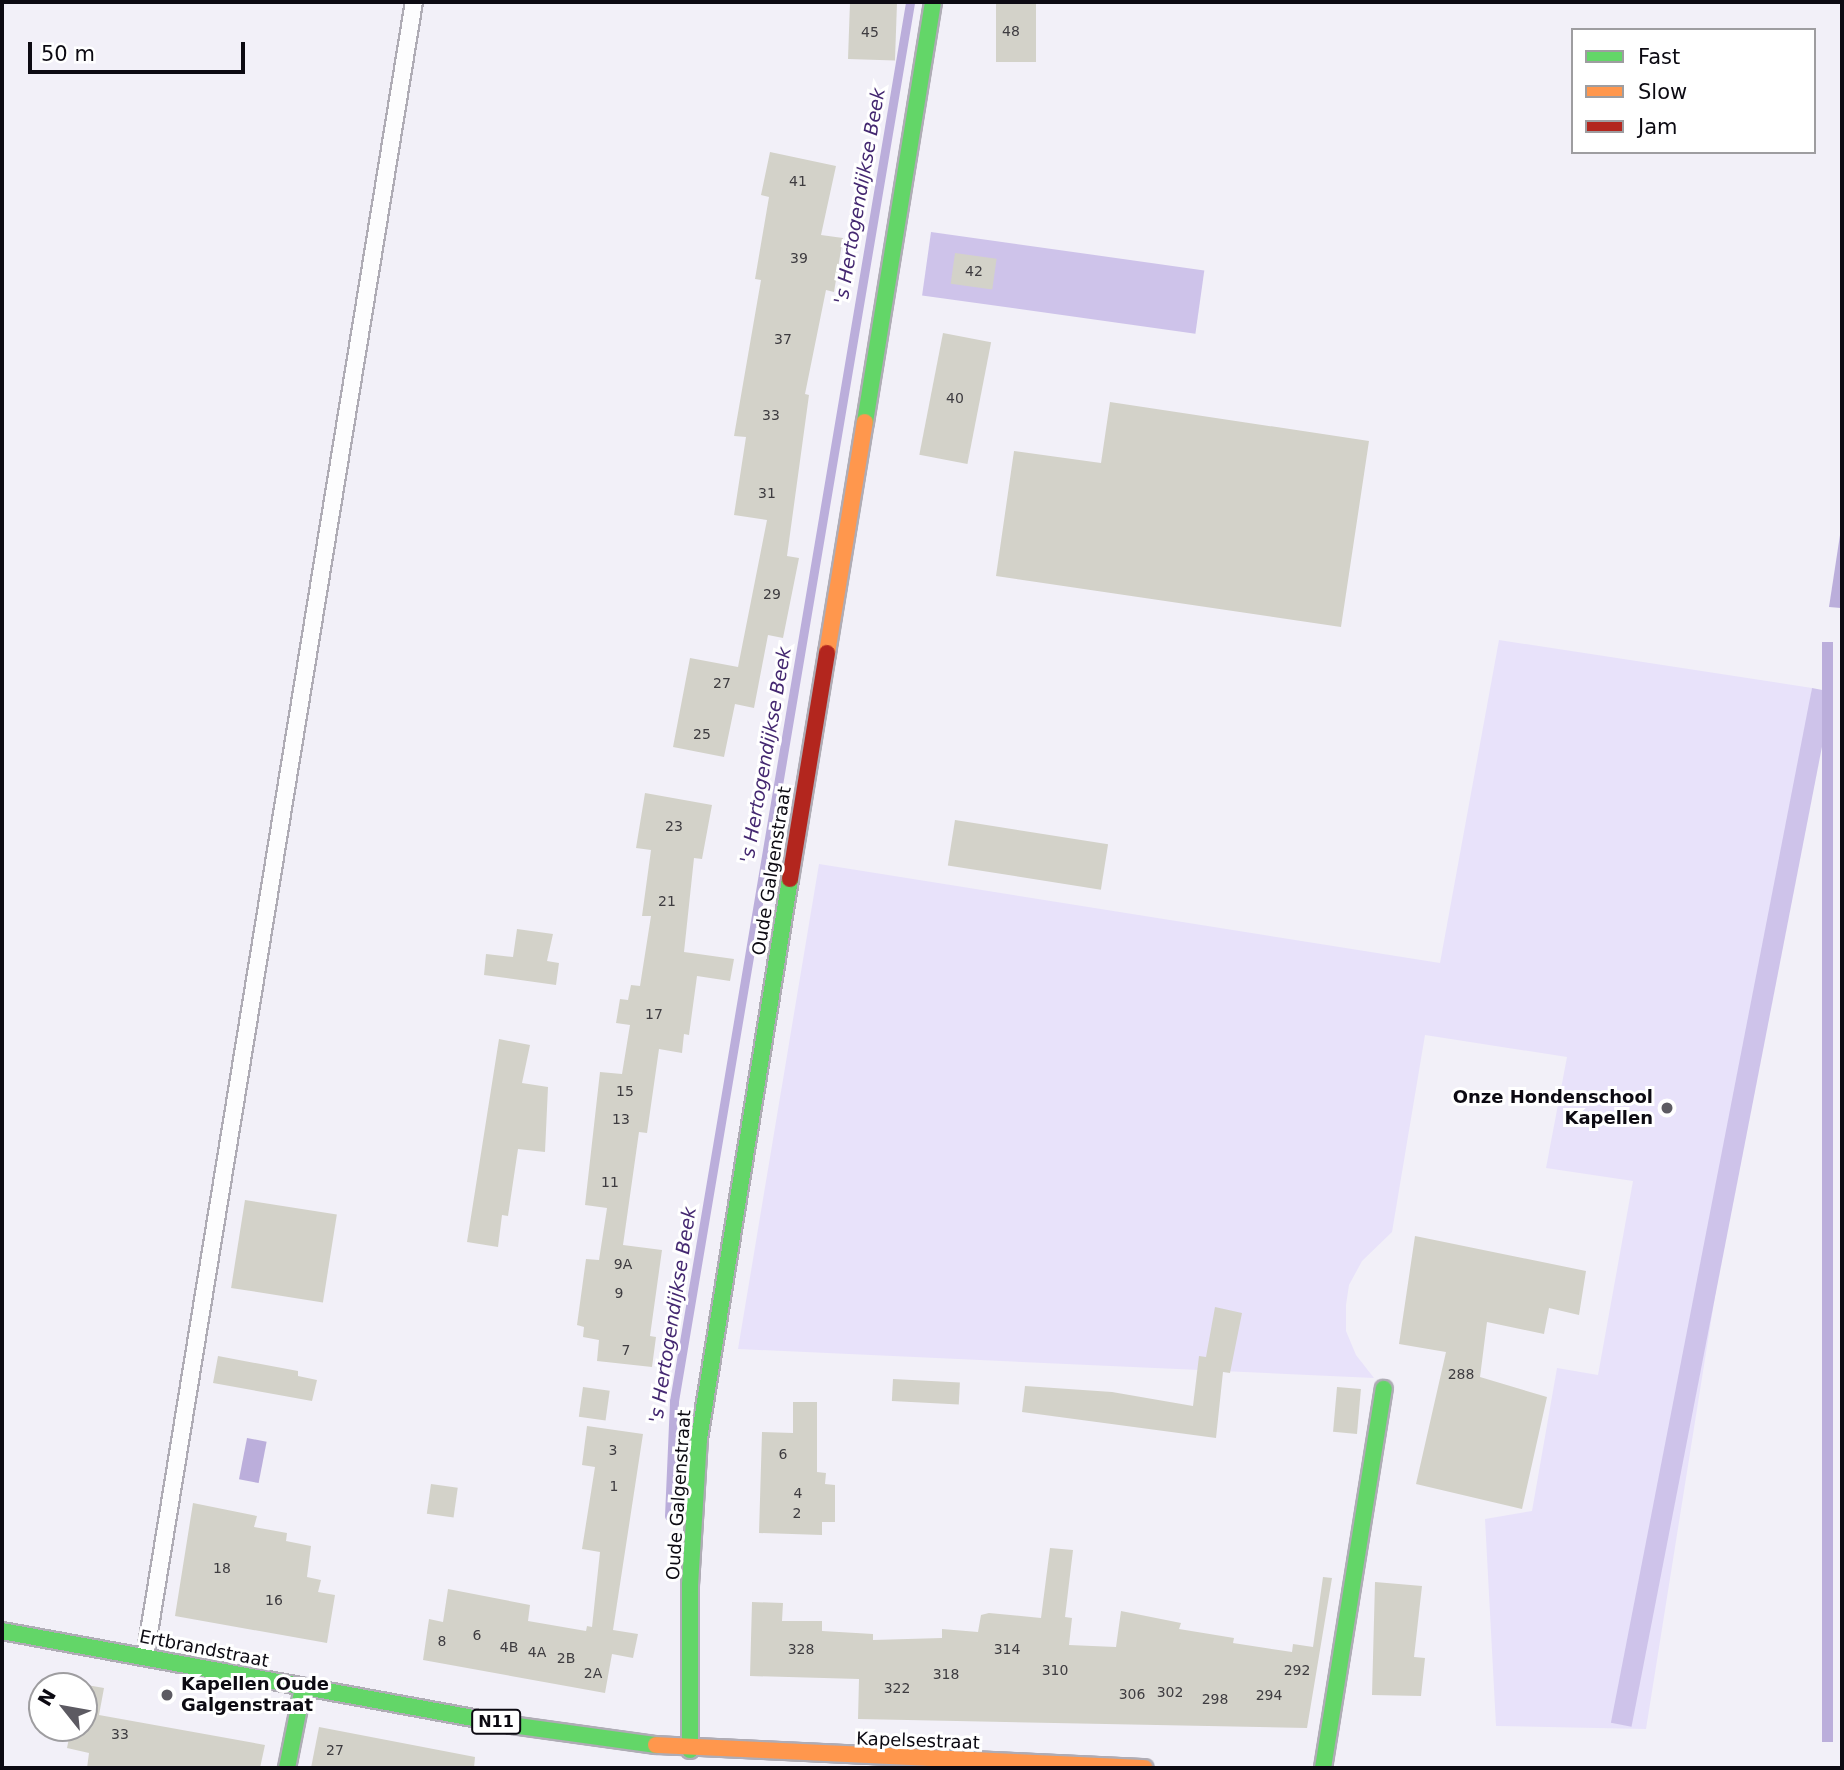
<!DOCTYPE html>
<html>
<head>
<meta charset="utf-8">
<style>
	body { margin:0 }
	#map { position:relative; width:1844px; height:1770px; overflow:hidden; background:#f2f0f8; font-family:"DejaVu Sans",sans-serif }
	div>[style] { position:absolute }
	.green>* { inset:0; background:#e8e2fa }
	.forest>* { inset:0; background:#cec3ea; transform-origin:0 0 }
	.water>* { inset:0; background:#bbaedb; transform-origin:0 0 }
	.stream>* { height:9px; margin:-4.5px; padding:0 4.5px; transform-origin:4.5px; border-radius:4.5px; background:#bbaedb }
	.building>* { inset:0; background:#d3d2c9; transform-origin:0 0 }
	.roads { filter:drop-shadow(2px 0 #afacb5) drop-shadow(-2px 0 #afacb5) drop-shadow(0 2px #afacb5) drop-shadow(0 -2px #afacb5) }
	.lane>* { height:16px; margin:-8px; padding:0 8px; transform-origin:8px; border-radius:8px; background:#fdfdfe }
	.fast>* { height:16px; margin:-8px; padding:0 8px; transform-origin:8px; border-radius:8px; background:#63d668 }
	.slow>* { height:16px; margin:-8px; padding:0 8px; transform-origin:8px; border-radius:8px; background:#ff974d }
	.jam>* { height:16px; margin:-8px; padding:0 8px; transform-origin:8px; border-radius:8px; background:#b3261e }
	.dots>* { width:19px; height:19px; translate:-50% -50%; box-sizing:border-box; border:4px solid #fff; border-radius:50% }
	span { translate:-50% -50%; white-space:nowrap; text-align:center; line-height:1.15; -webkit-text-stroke:6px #fff; paint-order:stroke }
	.number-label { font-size:14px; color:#3e3c40 }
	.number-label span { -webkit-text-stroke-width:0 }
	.shield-label span { padding:2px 5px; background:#fff; border:2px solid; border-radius:5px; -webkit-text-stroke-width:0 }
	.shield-label { font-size:16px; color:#0c0a12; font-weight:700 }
	.street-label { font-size:18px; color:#0c0a12 }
	.poi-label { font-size:18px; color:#0c0a12; font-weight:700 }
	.right { translate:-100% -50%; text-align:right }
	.left { translate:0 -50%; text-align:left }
	.water-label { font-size:19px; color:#442871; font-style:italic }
	.frame { position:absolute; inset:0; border:4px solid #0c0a12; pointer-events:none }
	.legend { position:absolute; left:1571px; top:28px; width:245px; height:126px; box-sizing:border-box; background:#fff; border:2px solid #9e9da0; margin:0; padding:9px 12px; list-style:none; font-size:21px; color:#0c0a12 }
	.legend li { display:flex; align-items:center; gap:14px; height:35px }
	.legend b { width:35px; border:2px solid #9e9da0 }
	.north { position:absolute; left:28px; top:1672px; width:70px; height:70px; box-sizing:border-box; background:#fff; border:2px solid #9e9da0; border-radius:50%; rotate:301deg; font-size:19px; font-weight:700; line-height:28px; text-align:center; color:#0c0a12 }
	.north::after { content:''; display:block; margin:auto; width:24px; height:32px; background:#5c5a62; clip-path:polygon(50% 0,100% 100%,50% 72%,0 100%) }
	.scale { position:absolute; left:28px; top:42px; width:217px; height:32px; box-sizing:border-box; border:4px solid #0c0a12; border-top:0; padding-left:9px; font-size:21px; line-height:24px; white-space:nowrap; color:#0c0a12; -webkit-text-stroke:5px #fff; paint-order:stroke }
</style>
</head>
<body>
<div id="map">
	<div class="green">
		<div style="clip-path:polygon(1499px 640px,1812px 688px,1646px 1729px,1496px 1726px,1485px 1519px,1532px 1511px,1557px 1368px,1598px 1375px,1633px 1181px,1546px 1168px,1567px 1057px,1425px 1035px,1392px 1232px,1362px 1261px,1349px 1285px,1346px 1305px,1346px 1331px,1356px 1355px,1374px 1378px,738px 1349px,819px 864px,1440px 963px)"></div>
	</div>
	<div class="forest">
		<div style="left:931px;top:232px;width:276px;height:64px;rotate:8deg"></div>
		<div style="left:1812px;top:688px;width:21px;height:1054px;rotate:11deg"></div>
	</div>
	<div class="water">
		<div style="clip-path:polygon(1842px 522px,1842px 598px,1841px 608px,1829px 607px)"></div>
		<div style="left:1822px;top:642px;width:11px;height:1100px"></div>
		<div style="left:247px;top:1438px;width:20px;height:42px;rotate:11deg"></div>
	</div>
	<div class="stream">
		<div style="left:669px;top:1516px;width:115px;rotate:-87.5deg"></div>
		<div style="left:674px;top:1401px;width:1419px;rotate:-80.42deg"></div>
	</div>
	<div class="building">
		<div style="left:850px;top:2px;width:47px;height:57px;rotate:2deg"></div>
		<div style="left:996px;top:2px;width:40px;height:60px"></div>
		<div style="clip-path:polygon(770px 152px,836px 166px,821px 235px,843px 238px,834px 292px,826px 290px,805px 394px,809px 395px,787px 556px,799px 558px,783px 638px,768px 635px,754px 708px,735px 704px,724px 757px,673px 747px,690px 658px,738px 667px,767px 520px,734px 515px,746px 437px,734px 436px,761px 280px,755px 279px,769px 197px,761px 195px)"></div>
		<div style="left:955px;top:253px;width:42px;height:31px;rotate:8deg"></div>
		<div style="left:943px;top:333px;width:49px;height:124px;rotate:11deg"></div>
		<div style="clip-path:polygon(1110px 402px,1369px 441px,1341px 627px,996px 576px,1014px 451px,1101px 463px)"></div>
		<div style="clip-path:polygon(645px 793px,712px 805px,702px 859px,694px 858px,684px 952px,734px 959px,730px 981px,697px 976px,689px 1035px,684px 1034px,682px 1053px,659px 1049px,647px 1133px,639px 1132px,623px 1245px,662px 1250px,650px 1336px,656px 1337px,652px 1367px,597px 1361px,599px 1340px,583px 1337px,584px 1327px,577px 1325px,586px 1259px,599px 1260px,607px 1208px,585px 1205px,600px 1072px,622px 1074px,630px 1025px,616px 1023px,620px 999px,628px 1000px,631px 985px,640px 986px,651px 916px,642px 916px,651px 850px,636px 848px)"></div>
		<div style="left:955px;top:820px;width:155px;height:46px;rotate:9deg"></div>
		<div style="clip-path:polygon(517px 929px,553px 934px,547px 961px,559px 963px,556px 985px,484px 975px,486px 954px,513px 957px)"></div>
		<div style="clip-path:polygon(499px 1039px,530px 1045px,522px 1083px,548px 1087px,545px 1152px,518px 1149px,508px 1216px,502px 1215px,498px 1247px,467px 1242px)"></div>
		<div style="left:245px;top:1200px;width:93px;height:89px;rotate:9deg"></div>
		<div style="clip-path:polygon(1415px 1236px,1586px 1271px,1579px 1315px,1549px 1308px,1544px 1334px,1487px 1322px,1480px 1377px,1547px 1397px,1522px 1509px,1416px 1484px,1446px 1352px,1399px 1344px)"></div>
		<div style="clip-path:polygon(1215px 1307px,1242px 1313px,1230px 1373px,1223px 1372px,1216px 1438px,1022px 1412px,1025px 1386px,1112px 1392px,1193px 1406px,1199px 1356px,1206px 1357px)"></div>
		<div style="clip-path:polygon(218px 1356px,298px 1371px,298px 1376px,317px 1380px,312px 1401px,213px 1383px)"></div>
		<div style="left:893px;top:1379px;width:67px;height:22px;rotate:3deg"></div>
		<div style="left:583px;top:1387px;width:27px;height:30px;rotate:8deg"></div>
		<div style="left:1337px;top:1387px;width:24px;height:45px;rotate:5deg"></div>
		<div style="clip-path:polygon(793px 1402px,817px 1402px,817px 1472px,826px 1473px,825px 1484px,835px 1485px,835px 1522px,822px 1522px,822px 1535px,759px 1533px,762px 1432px,793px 1433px)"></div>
		<div style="clip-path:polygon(587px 1426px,643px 1434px,613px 1630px,638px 1634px,633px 1658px,612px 1654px,605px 1693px,423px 1660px,429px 1619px,443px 1622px,448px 1589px,530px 1605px,528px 1621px,586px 1631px,587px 1626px,592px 1627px,600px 1552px,582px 1549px,595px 1467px,582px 1465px)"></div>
		<div style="left:431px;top:1484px;width:27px;height:30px;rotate:8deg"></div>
		<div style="clip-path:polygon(193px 1503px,257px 1516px,254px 1527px,287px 1533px,286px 1541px,311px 1546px,307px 1577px,321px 1580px,318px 1592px,335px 1595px,327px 1643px,175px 1616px)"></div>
		<div style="clip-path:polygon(1050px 1548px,1073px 1550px,1065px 1617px,1072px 1618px,1069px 1645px,1116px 1647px,1121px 1611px,1181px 1623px,1179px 1629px,1234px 1638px,1233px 1643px,1292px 1652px,1293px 1644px,1313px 1647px,1323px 1577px,1332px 1578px,1307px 1728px,858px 1719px,859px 1679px,750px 1676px,752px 1602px,783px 1603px,782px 1621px,822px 1621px,822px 1631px,873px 1634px,873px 1640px,942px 1638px,942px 1629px,978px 1632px,981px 1615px,989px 1613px,1041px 1618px)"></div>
		<div style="clip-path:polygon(1375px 1582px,1422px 1586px,1414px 1657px,1425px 1658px,1421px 1696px,1372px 1695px)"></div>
		<div style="clip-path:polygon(81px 1684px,104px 1688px,99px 1715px,265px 1745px,260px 1768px,87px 1768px,89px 1753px,67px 1748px,71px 1728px,84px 1728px)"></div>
		<div style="clip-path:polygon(319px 1727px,475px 1757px,474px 1768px,311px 1768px)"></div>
	</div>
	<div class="roads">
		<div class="lane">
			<div style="left:145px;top:1657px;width:1677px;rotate:-80.77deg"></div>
		</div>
		<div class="fast">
			<div style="left:865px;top:422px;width:425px;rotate:-80.8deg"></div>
			<div style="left:2px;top:1631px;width:518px;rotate:10.46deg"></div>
			<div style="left:511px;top:1725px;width:146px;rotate:7.9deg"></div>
			<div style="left:690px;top:1750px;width:165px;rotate:-90deg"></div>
			<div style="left:690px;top:1585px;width:146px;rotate:-86.5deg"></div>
			<div style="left:699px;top:1439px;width:567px;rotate:-80.77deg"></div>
			<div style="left:287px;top:1768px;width:83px;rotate:-78.8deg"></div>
			<div style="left:1323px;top:1768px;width:384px;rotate:-80.9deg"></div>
		</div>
		<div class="slow">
			<div style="left:827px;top:653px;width:234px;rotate:-80.7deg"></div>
			<div style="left:656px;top:1745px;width:489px;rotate:2.7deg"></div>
		</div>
		<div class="jam">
			<div style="left:790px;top:879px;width:229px;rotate:-80.7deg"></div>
		</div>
	</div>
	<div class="dots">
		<div style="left:1667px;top:1108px;background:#5c5a62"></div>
		<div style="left:167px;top:1695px;background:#5c5a62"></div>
	</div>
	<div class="number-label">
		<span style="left:1011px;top:31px">48</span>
		<span style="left:870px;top:32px">45</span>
		<span style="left:798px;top:181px">41</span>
		<span style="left:799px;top:258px">39</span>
		<span style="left:974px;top:271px">42</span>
		<span style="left:783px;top:339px">37</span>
		<span style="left:955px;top:398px">40</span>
		<span style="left:771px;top:415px">33</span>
		<span style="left:767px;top:493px">31</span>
		<span style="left:772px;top:594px">29</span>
		<span style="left:722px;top:683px">27</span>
		<span style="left:702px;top:734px">25</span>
		<span style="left:674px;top:826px">23</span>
		<span style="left:667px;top:901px">21</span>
		<span style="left:654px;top:1014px">17</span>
		<span style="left:625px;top:1091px">15</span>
		<span style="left:621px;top:1119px">13</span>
		<span style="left:610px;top:1182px">11</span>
		<span style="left:623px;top:1264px">9A</span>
		<span style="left:619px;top:1293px">9</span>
		<span style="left:626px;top:1350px">7</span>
		<span style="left:1461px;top:1374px">288</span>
		<span style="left:613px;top:1450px">3</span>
		<span style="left:783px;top:1454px">6</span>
		<span style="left:614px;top:1486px">1</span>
		<span style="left:798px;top:1493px">4</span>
		<span style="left:797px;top:1513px">2</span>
		<span style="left:222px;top:1568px">18</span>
		<span style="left:274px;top:1600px">16</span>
		<span style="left:477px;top:1635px">6</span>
		<span style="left:442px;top:1641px">8</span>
		<span style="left:509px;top:1647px">4B</span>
		<span style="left:801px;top:1649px">328</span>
		<span style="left:1007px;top:1649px">314</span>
		<span style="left:537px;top:1652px">4A</span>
		<span style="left:566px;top:1658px">2B</span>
		<span style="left:1055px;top:1670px">310</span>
		<span style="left:1297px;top:1670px">292</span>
		<span style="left:593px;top:1673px">2A</span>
		<span style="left:946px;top:1674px">318</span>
		<span style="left:897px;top:1688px">322</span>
		<span style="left:1170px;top:1692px">302</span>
		<span style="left:1132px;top:1694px">306</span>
		<span style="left:1269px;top:1695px">294</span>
		<span style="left:1215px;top:1699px">298</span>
		<span style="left:120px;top:1734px">33</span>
		<span style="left:335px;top:1750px">27</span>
	</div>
	<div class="shield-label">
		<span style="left:496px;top:1722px">N11</span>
	</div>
	<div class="street-label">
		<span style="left:772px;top:871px;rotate:-81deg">Oude Galgenstraat</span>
		<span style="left:679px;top:1495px;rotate:-86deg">Oude Galgenstraat</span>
		<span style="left:204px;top:1649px;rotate:11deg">Ertbrandstraat</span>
		<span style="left:918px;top:1741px;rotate:2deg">Kapelsestraat</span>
	</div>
	<div class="poi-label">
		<span class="right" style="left:1653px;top:1108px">Onze Hondenschool<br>Kapellen</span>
		<span class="left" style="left:181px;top:1695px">Kapellen Oude<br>Galgenstraat</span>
	</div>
	<div class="water-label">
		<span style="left:860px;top:196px;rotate:-80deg">'s Hertogendijkse Beek</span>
		<span style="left:766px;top:755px;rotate:-80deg">'s Hertogendijkse Beek</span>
		<span style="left:673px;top:1315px;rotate:-81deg">'s Hertogendijkse Beek</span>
	</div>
	<div class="frame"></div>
	<ul class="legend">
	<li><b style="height:9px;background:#63d668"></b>Fast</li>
	<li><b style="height:9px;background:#ff974d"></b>Slow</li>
	<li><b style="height:9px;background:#b3261e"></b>Jam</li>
	</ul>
	<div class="north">N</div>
	<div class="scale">50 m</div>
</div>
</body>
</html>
